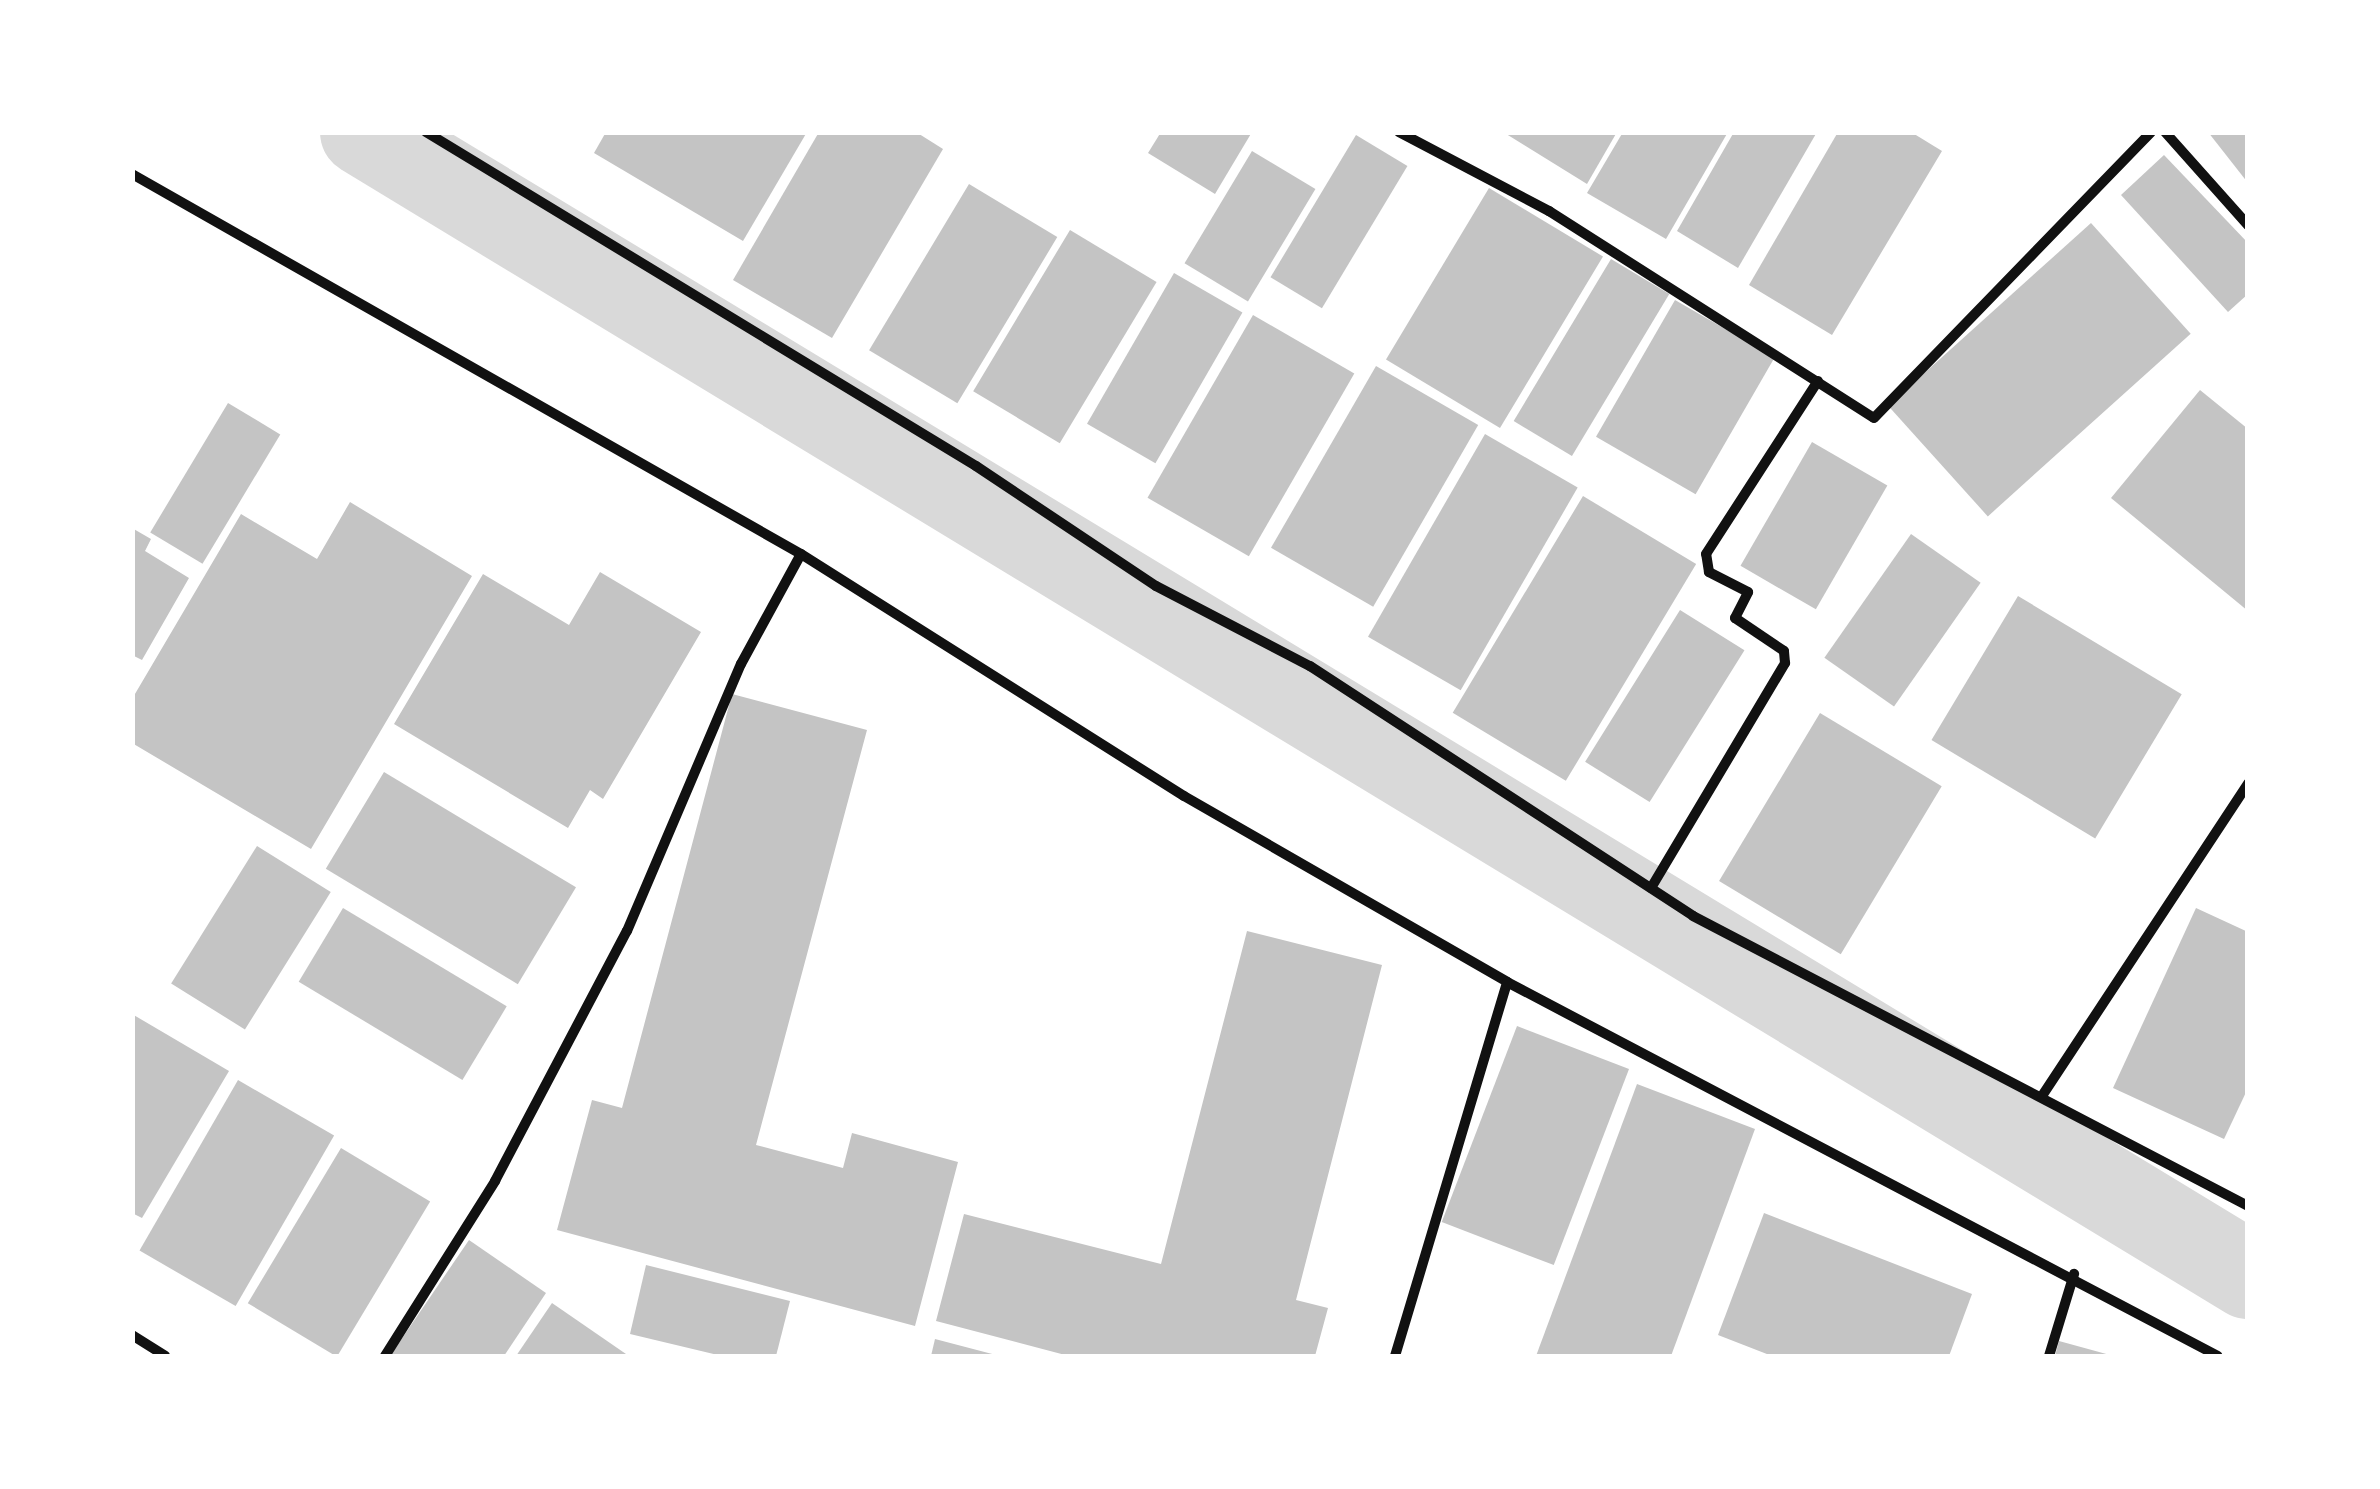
<!DOCTYPE html>
<html>
<head>
<meta charset="utf-8">
<style>
	body { margin:0 }
	#map { position:relative; width:2380px; height:1489px; overflow:hidden; background:#fff; font-family:"Golos Text",sans-serif }
	div>[style] { position:absolute }
	.canal>* { height:88px; margin:-44px; padding:0 44px; transform-origin:44px; border-radius:44px; background:#d9d9d9 }
	.building>* { inset:0; background:#c4c4c4; transform-origin:0 0 }
	.minor>* { height:10px; margin:-5px; padding:0 5px; transform-origin:5px; border-radius:5px; background:#111 }
	span { translate:-50% -50%; white-space:nowrap; text-align:center; line-height:1.15; -webkit-text-stroke:8px #fff; paint-order:stroke }
	.frame { position:absolute; inset:0; border:135px solid #fff; pointer-events:none }
</style>
</head>
<body>
<div id="map">
	<div class="canal">
		<div style="left:364px;top:132px;width:2204px;rotate:31.24deg"></div>
	</div>
	<div class="building">
		<div style="clip-path:polygon(606px 132px,807px 132px,743px 241px,594px 153px)"></div>
		<div style="clip-path:polygon(819px 132px,916px 132px,943px 149px,832px 338px,733px 280px)"></div>
		<div style="clip-path:polygon(1161px 132px,1252px 132px,1215px 194px,1148px 153px)"></div>
		<div style="clip-path:polygon(1503px 132px,1617px 132px,1587px 184px)"></div>
		<div style="clip-path:polygon(1623px 132px,1728px 132px,1666px 239px,1587px 193px)"></div>
		<div style="clip-path:polygon(1734px 132px,1817px 132px,1738px 268px,1677px 231px)"></div>
		<div style="clip-path:polygon(1838px 132px,1911px 132px,1942px 151px,1832px 335px,1749px 285px)"></div>
		<div style="clip-path:polygon(2208px 132px,2248px 132px,2248px 183px)"></div>
		<div style="left:1356px;top:135px;width:60px;height:166px;rotate:31deg"></div>
		<div style="left:1252px;top:151px;width:74px;height:131px;rotate:31deg"></div>
		<div style="clip-path:polygon(2164px 155px,2248px 243px,2248px 294px,2228px 312px,2121px 195px)"></div>
		<div style="left:969px;top:184px;width:103px;height:194px;rotate:31deg"></div>
		<div style="left:1489px;top:188px;width:133px;height:200px;rotate:31deg"></div>
		<div style="left:2091px;top:223px;width:149px;height:273px;rotate:48deg"></div>
		<div style="left:1070px;top:230px;width:101px;height:188px;rotate:31deg"></div>
		<div style="left:1611px;top:259px;width:68px;height:189px;rotate:31deg"></div>
		<div style="left:1174px;top:273px;width:79px;height:174px;rotate:30deg"></div>
		<div style="left:1675px;top:300px;width:115px;height:158px;rotate:30deg"></div>
		<div style="left:1253px;top:315px;width:117px;height:211px;rotate:30deg"></div>
		<div style="left:1376px;top:366px;width:118px;height:210px;rotate:30deg"></div>
		<div style="clip-path:polygon(2200px 390px,2248px 429px,2248px 611px,2111px 498px)"></div>
		<div style="left:228px;top:403px;width:61px;height:151px;rotate:31deg"></div>
		<div style="left:1485px;top:434px;width:107px;height:234px;rotate:30deg"></div>
		<div style="left:1812px;top:442px;width:87px;height:143px;rotate:30deg"></div>
		<div style="left:1583px;top:496px;width:132px;height:253px;rotate:31deg"></div>
		<div style="clip-path:polygon(350px 502px,472px 576px,311px 849px,132px 743px,132px 699px,241px 514px,317px 559px)"></div>
		<div style="clip-path:polygon(132px 528px,151px 539px,145px 551px,189px 578px,142px 660px,132px 655px)"></div>
		<div style="left:1911px;top:534px;width:85px;height:151px;rotate:35deg"></div>
		<div style="clip-path:polygon(600px 572px,701px 632px,603px 799px,590px 790px,568px 828px,394px 724px,483px 574px,569px 625px)"></div>
		<div style="left:2018px;top:596px;width:191px;height:168px;rotate:31deg"></div>
		<div style="left:1680px;top:610px;width:76px;height:179px;rotate:32deg"></div>
		<div style="clip-path:polygon(732px 694px,867px 730px,756px 1145px,843px 1168px,852px 1133px,958px 1162px,915px 1326px,557px 1230px,592px 1100px,622px 1108px)"></div>
		<div style="left:1820px;top:713px;width:142px;height:196px;rotate:31deg"></div>
		<div style="left:384px;top:772px;width:224px;height:113px;rotate:31deg"></div>
		<div style="left:257px;top:846px;width:87px;height:162px;rotate:32deg"></div>
		<div style="left:343px;top:908px;width:191px;height:86px;rotate:31deg"></div>
		<div style="clip-path:polygon(2196px 908px,2248px 932px,2248px 1088px,2224px 1139px,2113px 1088px)"></div>
		<div style="clip-path:polygon(1247px 931px,1382px 965px,1296px 1300px,1328px 1308px,1315px 1356px,1069px 1356px,936px 1321px,964px 1214px,1161px 1264px)"></div>
		<div style="clip-path:polygon(132px 1014px,229px 1071px,142px 1218px,132px 1213px)"></div>
		<div style="left:1517px;top:1026px;width:120px;height:210px;rotate:21deg"></div>
		<div style="left:238px;top:1080px;width:111px;height:197px;rotate:30deg"></div>
		<div style="clip-path:polygon(1637px 1084px,1755px 1129px,1671px 1356px,1536px 1356px)"></div>
		<div style="left:341px;top:1148px;width:104px;height:181px;rotate:31deg"></div>
		<div style="clip-path:polygon(1764px 1213px,1972px 1294px,1949px 1356px,1772px 1356px,1718px 1335px)"></div>
		<div style="clip-path:polygon(469px 1240px,546px 1293px,504px 1356px,390px 1356px)"></div>
		<div style="clip-path:polygon(646px 1265px,790px 1301px,776px 1356px,722px 1356px,630px 1334px)"></div>
		<div style="clip-path:polygon(552px 1303px,626px 1354px,624px 1356px,516px 1356px)"></div>
		<div style="clip-path:polygon(935px 1339px,996px 1355px,996px 1356px,931px 1356px)"></div>
		<div style="clip-path:polygon(2059px 1341px,2110px 1355px,2109px 1356px,2055px 1356px)"></div>
	</div>
	<div class="minor">
		<div style="left:426px;top:132px;width:643px;rotate:31.27deg"></div>
		<div style="left:976px;top:466px;width:216px;rotate:33.7deg"></div>
		<div style="left:1156px;top:586px;width:174px;rotate:27.5deg"></div>
		<div style="left:1310px;top:666px;width:457px;rotate:33.1deg"></div>
		<div style="left:1693px;top:916px;width:626px;rotate:27.59deg"></div>
		<div style="left:1399px;top:132px;width:170px;rotate:27.8deg"></div>
		<div style="left:1549px;top:211px;width:385px;rotate:32.5deg"></div>
		<div style="left:1874px;top:418px;width:398px;rotate:-45.9deg"></div>
		<div style="left:2165px;top:132px;width:125px;rotate:48.3deg"></div>
		<div style="left:132px;top:174px;width:769px;rotate:29.6deg"></div>
		<div style="left:801px;top:554px;width:453px;rotate:32.3deg"></div>
		<div style="left:1184px;top:796px;width:373px;rotate:29.9deg"></div>
		<div style="left:1507px;top:982px;width:803px;rotate:27.75deg"></div>
		<div style="left:1651px;top:888px;width:262px;rotate:-59.2deg"></div>
		<div style="left:1785px;top:663px;width:12px;rotate:-95deg"></div>
		<div style="left:1784px;top:651px;width:59px;rotate:-146deg"></div>
		<div style="left:1735px;top:618px;width:29px;rotate:-63deg"></div>
		<div style="left:1748px;top:592px;width:44px;rotate:-152.9deg"></div>
		<div style="left:1709px;top:572px;width:18px;rotate:-99deg"></div>
		<div style="left:1706px;top:554px;width:206px;rotate:-57.1deg"></div>
		<div style="left:2042px;top:1096px;width:375px;rotate:-56.6deg"></div>
		<div style="left:132px;top:1335px;width:39px;rotate:32deg"></div>
		<div style="left:385px;top:1356px;width:207px;rotate:-57.8deg"></div>
		<div style="left:495px;top:1181px;width:283px;rotate:-62.2deg"></div>
		<div style="left:627px;top:931px;width:290px;rotate:-66.9deg"></div>
		<div style="left:741px;top:664px;width:125px;rotate:-61.4deg"></div>
		<div style="left:1395px;top:1356px;width:390px;rotate:-73.3deg"></div>
		<div style="left:2049px;top:1356px;width:86px;rotate:-73deg"></div>
	</div>
	<div class="frame"></div>
</div>
</body>
</html>
